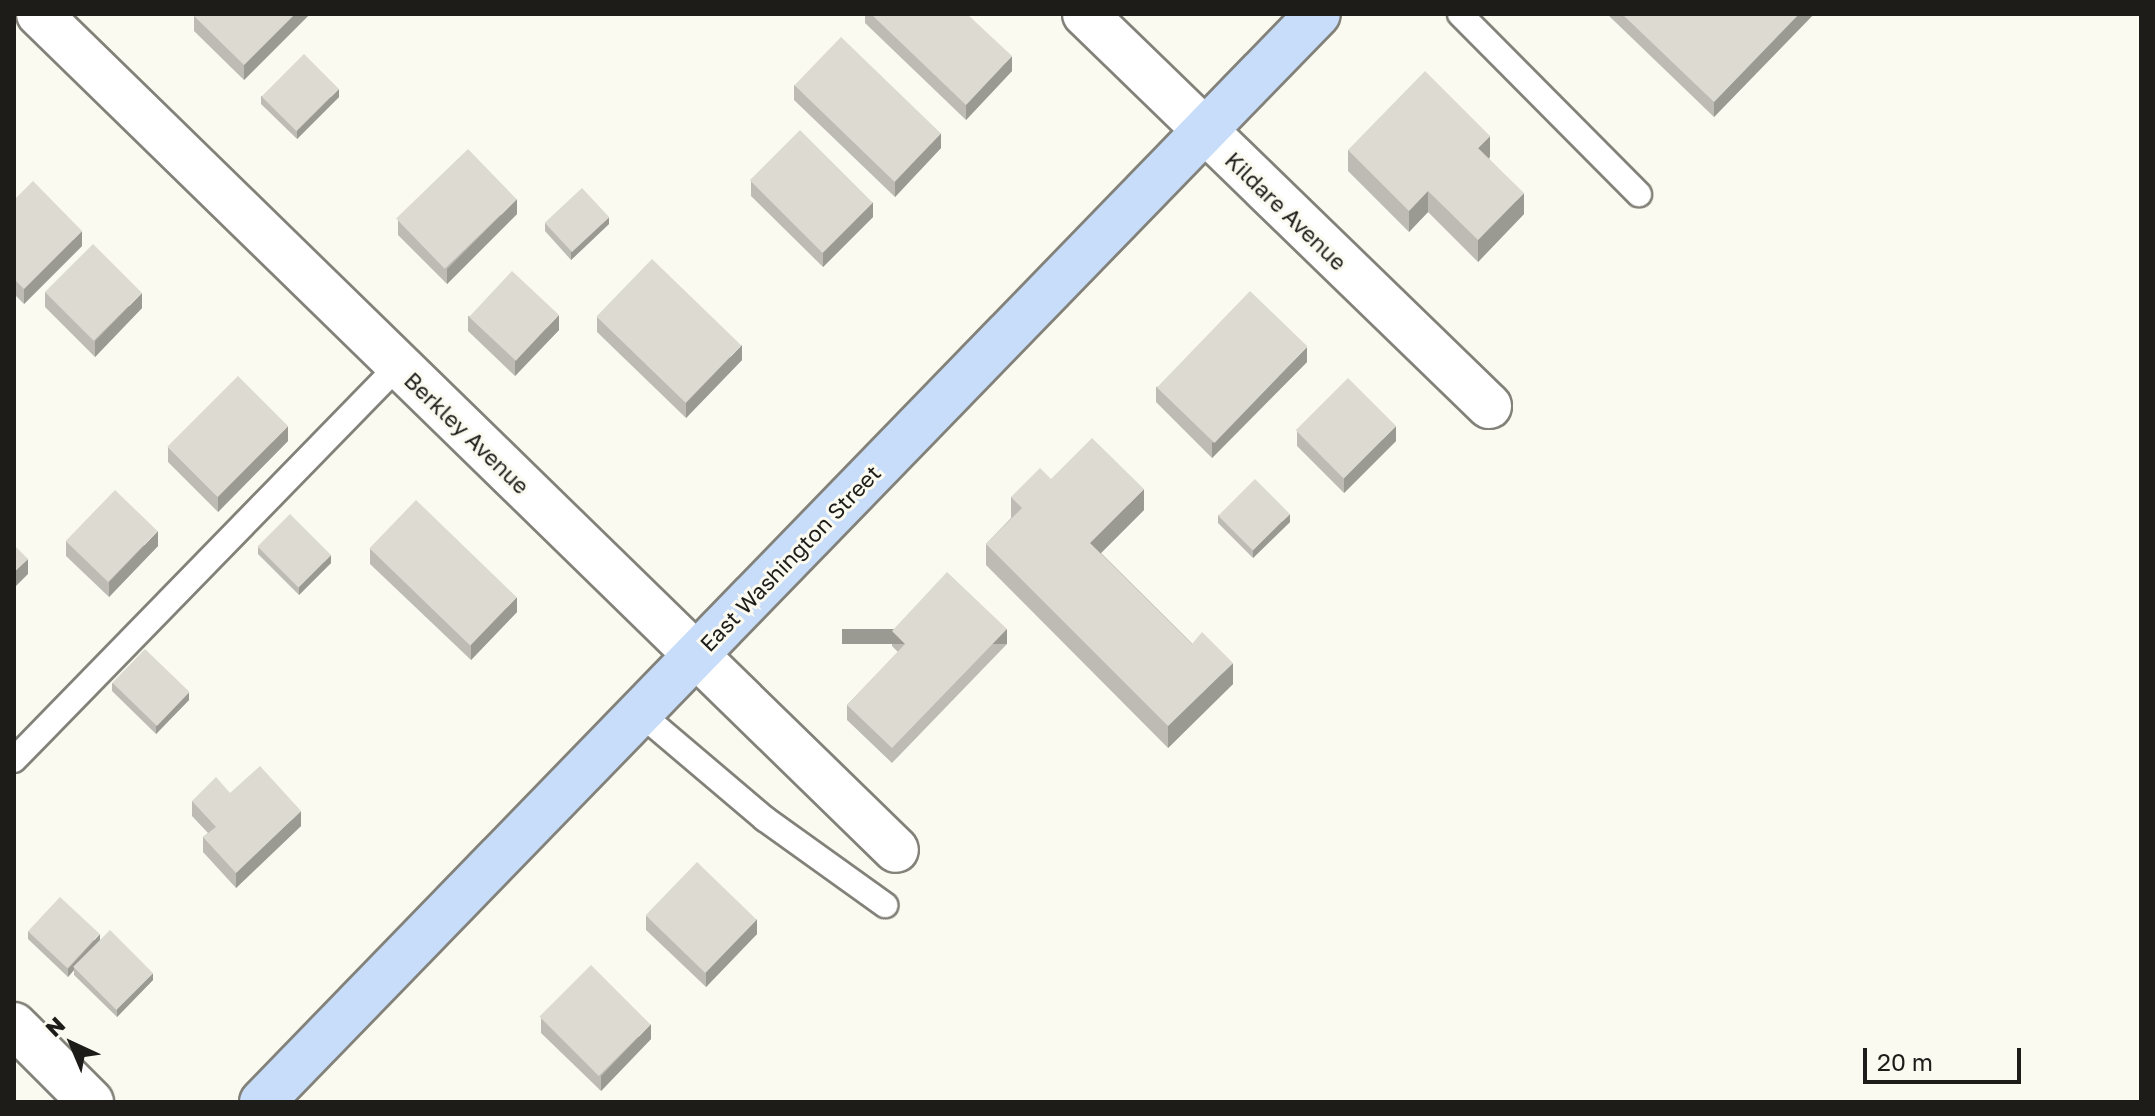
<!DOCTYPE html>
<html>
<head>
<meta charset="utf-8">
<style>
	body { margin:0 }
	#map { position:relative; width:2155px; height:1116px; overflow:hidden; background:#fbfaf0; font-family:"Golos Text",sans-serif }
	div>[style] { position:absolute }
	.roads { filter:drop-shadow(2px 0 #83827a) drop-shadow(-2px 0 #83827a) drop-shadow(0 2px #83827a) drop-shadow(0 -2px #83827a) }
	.lane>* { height:24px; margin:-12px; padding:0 12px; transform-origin:12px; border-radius:12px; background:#fff }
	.street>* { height:44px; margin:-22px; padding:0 22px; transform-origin:22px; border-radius:22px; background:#fff }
	.secondary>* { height:44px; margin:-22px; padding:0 22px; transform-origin:22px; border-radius:22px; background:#c8ddfa }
	.wall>* { inset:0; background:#bdbbb4 }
	.shaded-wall>* { inset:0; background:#9a9992; transform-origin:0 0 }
	.building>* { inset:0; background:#dcdad1; transform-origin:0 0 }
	span { translate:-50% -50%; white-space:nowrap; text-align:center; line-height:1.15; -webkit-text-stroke:6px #fbfaf0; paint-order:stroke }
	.street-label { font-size:22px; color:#1d1c19 }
	.frame { position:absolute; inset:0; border:16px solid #1d1c19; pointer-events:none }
	.north { position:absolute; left:32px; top:1004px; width:80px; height:80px; -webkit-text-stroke:6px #fbfaf0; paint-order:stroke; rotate:316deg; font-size:22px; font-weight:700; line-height:32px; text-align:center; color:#1d1c19 }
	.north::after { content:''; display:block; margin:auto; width:28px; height:36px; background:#1d1c19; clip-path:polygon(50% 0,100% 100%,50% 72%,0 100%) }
	.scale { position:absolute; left:1863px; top:1048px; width:158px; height:36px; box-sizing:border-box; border:4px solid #1d1c19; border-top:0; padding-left:10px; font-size:24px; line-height:28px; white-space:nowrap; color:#1d1c19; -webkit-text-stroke:6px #fbfaf0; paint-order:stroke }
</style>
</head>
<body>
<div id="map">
	<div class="roads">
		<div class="lane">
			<div style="left:1460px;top:14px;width:254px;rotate:45.2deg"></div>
			<div style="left:640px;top:713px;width:164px;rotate:40.3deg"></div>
			<div style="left:765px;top:819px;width:148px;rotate:35.6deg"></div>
			<div style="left:14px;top:760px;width:550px;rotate:-45.74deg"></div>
		</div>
		<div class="street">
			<div style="left:39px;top:14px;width:1197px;rotate:44.29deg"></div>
			<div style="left:1085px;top:14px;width:563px;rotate:44.14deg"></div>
			<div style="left:14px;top:1025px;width:109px;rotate:45deg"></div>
		</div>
		<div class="secondary">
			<div style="left:262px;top:1102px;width:1516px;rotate:-45.86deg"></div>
		</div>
	</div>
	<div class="wall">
		<div style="clip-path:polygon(310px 14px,244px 80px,194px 31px,194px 16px)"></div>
		<div style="clip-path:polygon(865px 14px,967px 14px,1012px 71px,966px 120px,865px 23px)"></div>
		<div style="clip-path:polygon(1607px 14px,1814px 14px,1714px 117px)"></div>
		<div style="clip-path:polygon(794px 85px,941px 148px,895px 197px,794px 100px)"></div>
		<div style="clip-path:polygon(261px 96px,339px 97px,297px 139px,261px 104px)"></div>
		<div style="clip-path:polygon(1348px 150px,1490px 157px,1489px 158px,1524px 214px,1478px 262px,1428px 212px,1409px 232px,1348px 171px)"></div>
		<div style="clip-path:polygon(751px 181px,873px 217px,823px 267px,751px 196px)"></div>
		<div style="clip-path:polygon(14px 200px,82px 246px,24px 304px,14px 294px)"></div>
		<div style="clip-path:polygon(517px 214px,447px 284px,398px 235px,398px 220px)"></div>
		<div style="clip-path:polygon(545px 223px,609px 224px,571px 260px,545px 231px)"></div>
		<div style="clip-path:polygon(45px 292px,142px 308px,95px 357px,45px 307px)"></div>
		<div style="clip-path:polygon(468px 316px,559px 330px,515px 376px,468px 331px)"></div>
		<div style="clip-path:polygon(597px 317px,742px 360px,686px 418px,597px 332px)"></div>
		<div style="clip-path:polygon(1307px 362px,1212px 458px,1156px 402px,1156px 387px)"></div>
		<div style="clip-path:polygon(1297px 431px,1396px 441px,1344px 493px,1297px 446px)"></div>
		<div style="clip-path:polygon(288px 441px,218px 512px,168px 462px,168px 447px)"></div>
		<div style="clip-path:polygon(1051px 479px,1144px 510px,1101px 553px,1233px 684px,1168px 748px,986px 565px,986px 544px,1011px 518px,1011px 497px)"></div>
		<div style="clip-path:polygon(1218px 515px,1290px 522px,1253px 558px,1218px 523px)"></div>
		<div style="clip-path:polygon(66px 541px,158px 546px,109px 597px,66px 556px)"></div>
		<div style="clip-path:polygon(258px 547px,331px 563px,299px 595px,258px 554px)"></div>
		<div style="clip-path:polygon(370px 549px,517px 612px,471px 660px,370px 564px)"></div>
		<div style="clip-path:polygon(892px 631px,1007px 644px,892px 763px,847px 720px,847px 705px,898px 652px,892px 646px)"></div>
		<div style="clip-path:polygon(112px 683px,189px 700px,156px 734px,112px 691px)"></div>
		<div style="clip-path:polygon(230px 793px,301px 826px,236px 888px,203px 852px,203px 837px,208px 833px,192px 816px,192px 801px)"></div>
		<div style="clip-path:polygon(646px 915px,757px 934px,706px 987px,646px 930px)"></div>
		<div style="clip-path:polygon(28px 931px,100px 941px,153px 980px,117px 1017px,74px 975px,74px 970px,68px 977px,28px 939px)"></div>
		<div style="clip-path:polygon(541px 1018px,651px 1039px,601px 1091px,541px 1033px)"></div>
	</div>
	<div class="shaded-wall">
		<div style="clip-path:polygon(295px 14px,310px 14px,244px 80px,244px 65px)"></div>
		<div style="clip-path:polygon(1799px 14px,1814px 14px,1714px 117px,1714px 102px)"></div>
		<div style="clip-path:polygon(1012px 56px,1012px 71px,966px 120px,966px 105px)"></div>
		<div style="clip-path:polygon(339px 89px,339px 97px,297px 139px,297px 131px)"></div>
		<div style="clip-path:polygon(941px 133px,941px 148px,895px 197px,895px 182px)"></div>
		<div style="clip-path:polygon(1490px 136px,1490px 157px,1478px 169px,1478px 148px)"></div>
		<div style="clip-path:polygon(1428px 191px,1428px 212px,1409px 232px,1409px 211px)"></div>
		<div style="clip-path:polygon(1524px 193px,1524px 214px,1478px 262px,1478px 240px)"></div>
		<div style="clip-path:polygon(517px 199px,517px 214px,447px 284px,447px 269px)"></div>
		<div style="clip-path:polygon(873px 202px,873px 217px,823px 267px,823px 252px)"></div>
		<div style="clip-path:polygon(609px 217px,609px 224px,571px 260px,571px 252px)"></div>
		<div style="clip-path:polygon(82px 231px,82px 246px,24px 304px,24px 289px)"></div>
		<div style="clip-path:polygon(142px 293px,142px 308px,95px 357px,95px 341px)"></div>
		<div style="clip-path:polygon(559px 315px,559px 330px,515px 376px,515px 361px)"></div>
		<div style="clip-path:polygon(742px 345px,742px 360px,686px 418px,686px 403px)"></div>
		<div style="clip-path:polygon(1307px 347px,1307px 362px,1212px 458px,1212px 443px)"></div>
		<div style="clip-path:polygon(288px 426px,288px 441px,218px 512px,218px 497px)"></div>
		<div style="clip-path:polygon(1396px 426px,1396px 441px,1344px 493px,1344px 478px)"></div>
		<div style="clip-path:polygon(1144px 489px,1144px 510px,1090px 564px,1090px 543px)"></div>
		<div style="clip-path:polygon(1290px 514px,1290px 522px,1253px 558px,1253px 550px)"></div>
		<div style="clip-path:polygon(158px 531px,158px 546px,109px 597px,109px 582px)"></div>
		<div style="clip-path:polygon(331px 555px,331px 563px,299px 595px,299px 587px)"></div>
		<div style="clip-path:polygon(28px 559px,28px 574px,14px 588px,14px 572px)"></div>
		<div style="clip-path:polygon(517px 597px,517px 612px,471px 660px,471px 645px)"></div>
		<div style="left:1007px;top:629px;width:15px;height:165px;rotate:90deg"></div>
		<div style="clip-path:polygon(1233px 663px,1233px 684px,1168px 748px,1168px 726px)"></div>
		<div style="clip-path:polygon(189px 692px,189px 700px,156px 734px,156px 726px)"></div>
		<div style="clip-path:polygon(301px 811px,301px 826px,236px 888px,236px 873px)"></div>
		<div style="clip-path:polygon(757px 919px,757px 934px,706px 987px,706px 972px)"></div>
		<div style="clip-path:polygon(100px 934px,100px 942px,74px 968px,74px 970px,68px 977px,68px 969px)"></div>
		<div style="clip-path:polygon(153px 973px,153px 980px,117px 1017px,117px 1009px)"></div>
		<div style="clip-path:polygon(651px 1024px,651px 1039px,601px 1091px,601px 1076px)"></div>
	</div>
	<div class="building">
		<div style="clip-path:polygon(195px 14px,295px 14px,244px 65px,194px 16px)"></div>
		<div style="clip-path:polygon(871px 14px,967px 14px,1012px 56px,966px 105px)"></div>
		<div style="clip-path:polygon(1622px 14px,1799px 14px,1714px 102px)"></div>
		<div style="left:841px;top:37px;width:139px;height:67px;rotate:44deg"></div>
		<div style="left:304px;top:54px;width:49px;height:60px;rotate:45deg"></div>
		<div style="clip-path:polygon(1425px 71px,1490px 136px,1478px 148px,1524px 193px,1478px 240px,1428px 191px,1409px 211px,1348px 150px)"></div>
		<div style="left:800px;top:130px;width:103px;height:71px;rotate:45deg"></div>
		<div style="left:468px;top:149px;width:70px;height:100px;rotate:46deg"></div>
		<div style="clip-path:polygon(33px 181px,82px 231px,24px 289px,14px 279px,14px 200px)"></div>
		<div style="left:582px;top:188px;width:40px;height:51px;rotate:47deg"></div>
		<div style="left:93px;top:244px;width:69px;height:68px;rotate:45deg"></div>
		<div style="left:652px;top:259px;width:124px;height:80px;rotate:44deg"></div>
		<div style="left:512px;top:271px;width:64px;height:63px;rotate:43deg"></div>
		<div style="left:1250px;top:291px;width:80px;height:134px;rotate:44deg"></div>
		<div style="left:238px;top:376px;width:71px;height:100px;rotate:45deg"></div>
		<div style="left:1348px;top:378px;width:68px;height:74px;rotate:45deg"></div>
		<div style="clip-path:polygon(1092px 438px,1144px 489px,1090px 543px,1192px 644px,1202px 632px,1233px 663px,1168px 726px,986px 544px,1022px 508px,1011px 497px,1040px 468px,1051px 479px)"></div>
		<div style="left:1255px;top:479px;width:49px;height:52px;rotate:45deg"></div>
		<div style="left:115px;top:490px;width:59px;height:71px;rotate:44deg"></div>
		<div style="left:416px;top:500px;width:140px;height:67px;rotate:44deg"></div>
		<div style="left:290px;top:514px;width:58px;height:46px;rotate:45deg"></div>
		<div style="clip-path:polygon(14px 545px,28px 559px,14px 572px)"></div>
		<div style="clip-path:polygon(947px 572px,1007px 629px,892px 748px,847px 705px,905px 644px,892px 631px)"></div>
		<div style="left:145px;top:649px;width:62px;height:47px;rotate:44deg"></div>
		<div style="clip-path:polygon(260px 766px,301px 811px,236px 873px,203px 837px,216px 827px,192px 801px,216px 777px,230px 793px)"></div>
		<div style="left:697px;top:862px;width:83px;height:74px;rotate:44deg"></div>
		<div style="left:60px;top:897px;width:54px;height:47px;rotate:43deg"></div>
		<div style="left:110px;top:930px;width:61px;height:52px;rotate:45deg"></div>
		<div style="left:591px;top:965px;width:84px;height:73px;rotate:45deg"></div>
	</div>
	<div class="street-label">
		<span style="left:1286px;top:211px;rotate:44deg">Kildare Avenue</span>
		<span style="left:467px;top:433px;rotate:44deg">Berkley Avenue</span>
		<span style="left:790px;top:558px;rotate:-46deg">East Washington Street</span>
	</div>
	<div class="frame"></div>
	<div class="north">N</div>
	<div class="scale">20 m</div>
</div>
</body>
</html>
